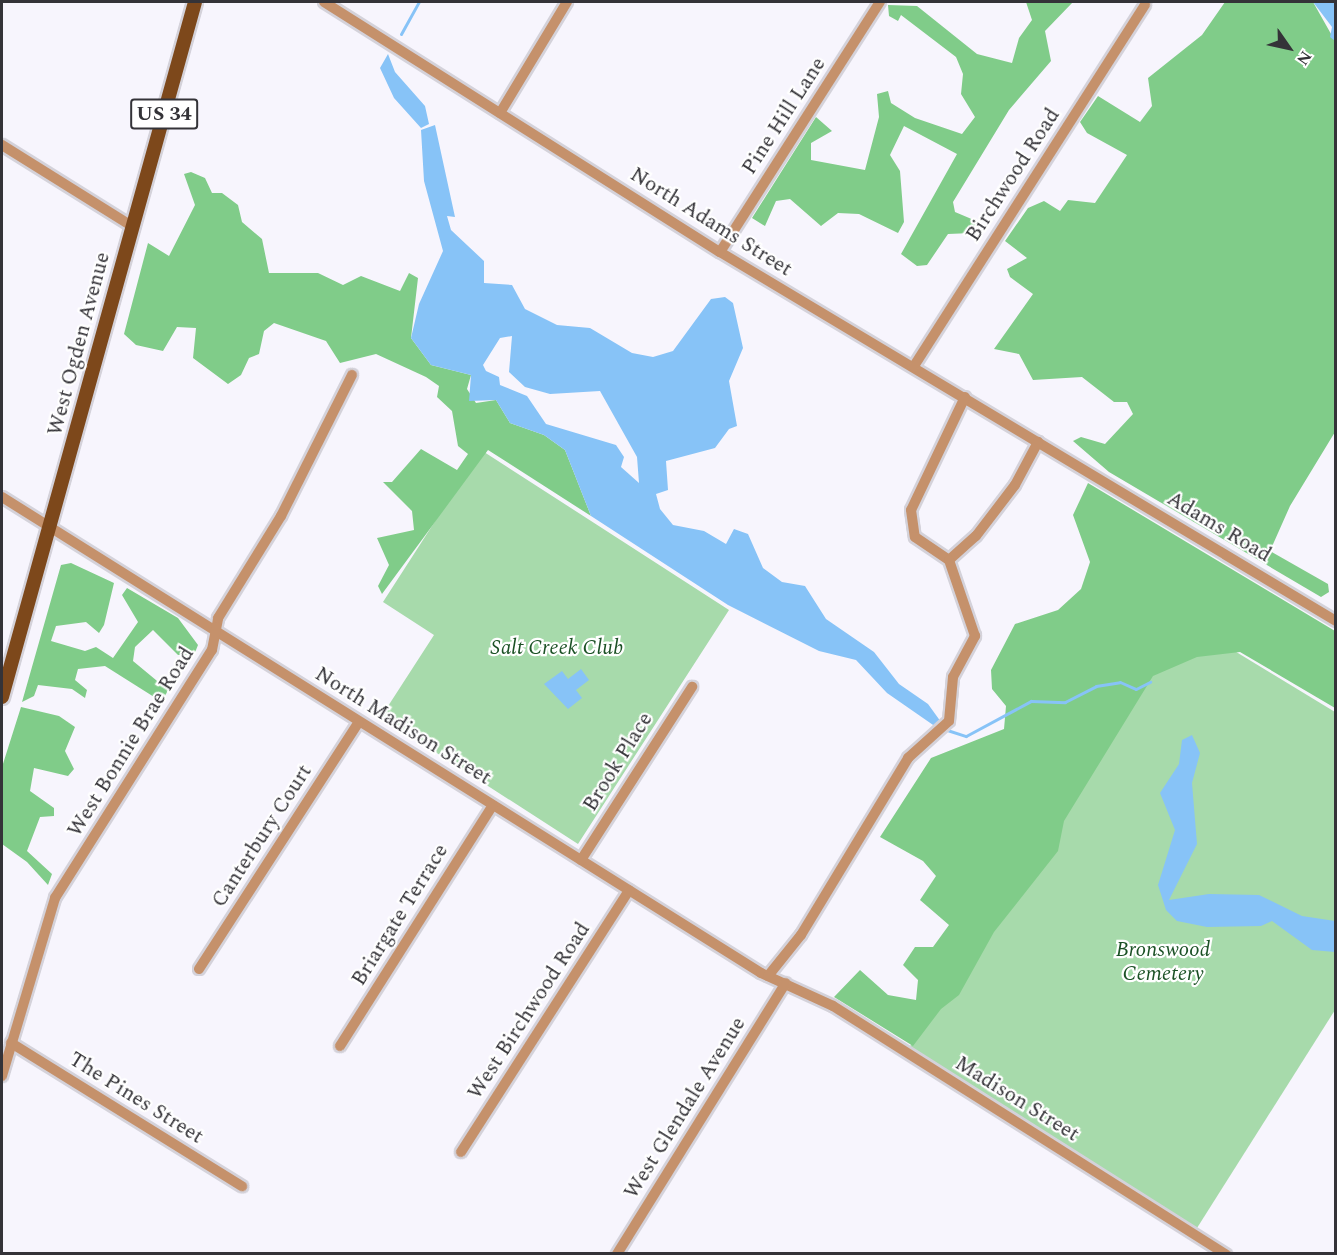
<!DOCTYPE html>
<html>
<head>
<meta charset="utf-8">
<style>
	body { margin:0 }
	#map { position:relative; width:1337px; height:1255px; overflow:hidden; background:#f7f5fd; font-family:Spectral,serif }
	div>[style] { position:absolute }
	.green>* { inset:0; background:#a7daab }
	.forest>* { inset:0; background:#80cc89 }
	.water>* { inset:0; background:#87c3f7 }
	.stream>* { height:3px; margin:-1.5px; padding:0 1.5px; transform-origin:1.5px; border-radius:1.5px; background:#87c3f7 }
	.roads { filter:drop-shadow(2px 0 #d4d2da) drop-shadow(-2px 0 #d4d2da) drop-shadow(0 2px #d4d2da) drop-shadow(0 -2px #d4d2da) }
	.minor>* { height:10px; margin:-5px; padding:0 5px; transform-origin:5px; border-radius:5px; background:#c5916b }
	.major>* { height:14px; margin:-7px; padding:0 7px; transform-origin:7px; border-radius:7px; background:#7d481b }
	span { translate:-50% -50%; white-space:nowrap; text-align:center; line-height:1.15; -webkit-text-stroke:4.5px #fff; paint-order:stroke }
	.shield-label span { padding:2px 4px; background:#fff; border:2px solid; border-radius:4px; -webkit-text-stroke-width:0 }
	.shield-label { font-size:20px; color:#343338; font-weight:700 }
	.street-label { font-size:21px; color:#343338 }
	.park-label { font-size:21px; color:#1b5125; font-style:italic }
	.frame { position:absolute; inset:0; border:3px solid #343338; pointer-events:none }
	.north { position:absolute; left:1259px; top:18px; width:60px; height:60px; -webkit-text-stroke:4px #fff; paint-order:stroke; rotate:124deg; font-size:16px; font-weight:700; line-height:24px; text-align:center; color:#343338 }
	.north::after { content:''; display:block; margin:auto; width:21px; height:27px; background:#343338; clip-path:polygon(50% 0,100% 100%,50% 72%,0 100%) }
</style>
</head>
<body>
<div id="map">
	<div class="green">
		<div style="clip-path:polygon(481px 450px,729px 610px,578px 844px,381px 717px,434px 635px,383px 602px)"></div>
		<div style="clip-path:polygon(1177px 616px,1335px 712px,1335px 1010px,1197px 1228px,909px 1048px)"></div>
	</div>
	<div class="forest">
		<div style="clip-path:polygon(1026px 2px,1073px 2px,1045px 31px,1051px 61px,1009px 110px,953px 202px,955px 212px,981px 223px,972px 233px,948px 234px,927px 265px,917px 266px,901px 254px,957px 154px,904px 126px,890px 155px,900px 171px,904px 222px,898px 233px,859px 214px,838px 213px,821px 226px,790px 199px,776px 201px,765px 226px,752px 218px,816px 117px,832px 131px,811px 143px,811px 160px,865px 170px,879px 117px,877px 94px,888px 91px,891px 103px,915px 118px,962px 134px,975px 117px,961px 94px,963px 74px,956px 57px,901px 15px,898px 21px,889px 16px,888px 5px,917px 6px,977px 54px,1012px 63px,1019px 38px,1032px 20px)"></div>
		<div style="clip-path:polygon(1225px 2px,1313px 2px,1335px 41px,1335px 432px,1290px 506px,1270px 551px,1328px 584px,1329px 592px,1321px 597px,1109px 472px,1073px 441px,1081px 437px,1105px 444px,1133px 414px,1127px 402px,1114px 402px,1082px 377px,1033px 380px,1019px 354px,994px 349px,1033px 294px,1010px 277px,1007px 269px,1027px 258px,1005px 241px,1028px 208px,1044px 201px,1060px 211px,1068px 200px,1095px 203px,1127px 155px,1087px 133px,1080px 122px,1098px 96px,1140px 122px,1152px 106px,1148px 78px,1202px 35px)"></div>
		<div style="clip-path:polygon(191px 172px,205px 178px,212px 193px,222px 193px,238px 205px,242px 222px,262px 239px,269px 273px,318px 273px,343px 285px,361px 276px,400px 291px,409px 273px,418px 278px,411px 338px,431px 365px,471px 375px,467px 389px,476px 403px,496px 400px,510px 423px,544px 435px,565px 450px,591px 516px,488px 450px,382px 594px,378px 586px,389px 565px,377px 538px,414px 530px,412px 511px,383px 482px,392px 482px,421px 449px,457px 470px,468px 454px,458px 446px,452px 411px,437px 397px,439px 386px,426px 377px,376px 354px,340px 363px,326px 341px,274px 323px,264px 331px,259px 354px,249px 358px,241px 375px,228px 384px,193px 358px,196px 328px,177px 327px,163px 351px,136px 345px,124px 334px,148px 243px,169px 256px,195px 205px,184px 174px)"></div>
		<div style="clip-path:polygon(1088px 483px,1335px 631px,1335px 708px,1240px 652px,1197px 657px,1153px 676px,1064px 821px,1058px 851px,994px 932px,959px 995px,941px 1009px,913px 1046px,834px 997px,860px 970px,888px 995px,916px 1000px,918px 980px,903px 965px,915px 947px,933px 947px,949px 925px,920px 900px,936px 876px,923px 861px,880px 837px,931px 758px,1004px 729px,1006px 706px,992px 689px,991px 670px,1015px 624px,1058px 610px,1081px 589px,1090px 562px,1073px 515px)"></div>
		<div style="clip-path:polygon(71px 563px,114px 583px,104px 625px,99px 633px,86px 622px,56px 626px,51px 641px,85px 651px,96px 647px,113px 658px,138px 622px,122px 595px,127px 588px,178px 618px,198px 645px,194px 655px,178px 655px,153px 630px,135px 647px,133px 661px,168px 690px,162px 702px,105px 666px,78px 669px,75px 680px,87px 690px,85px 698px,72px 689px,38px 685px,34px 696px,22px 702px,61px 565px)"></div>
		<div style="clip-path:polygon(21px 707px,59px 716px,75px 727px,65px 751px,74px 769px,68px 776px,34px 768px,30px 791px,54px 808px,54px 816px,40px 817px,27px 851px,52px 874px,48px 885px,27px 862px,2px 844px,2px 767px)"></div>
	</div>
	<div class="water">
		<div style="clip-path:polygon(1313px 2px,1335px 2px,1335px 41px,1330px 37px,1332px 27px)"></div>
		<div style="clip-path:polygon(388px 54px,395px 72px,425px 106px,429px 124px,421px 128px,394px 98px,380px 68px)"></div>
		<div style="clip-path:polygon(evenodd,435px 125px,455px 217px,447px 216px,451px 230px,484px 261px,484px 283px,512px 285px,525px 309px,557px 325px,590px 328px,632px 353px,653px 357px,673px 351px,711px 299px,725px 297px,733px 303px,743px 348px,729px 381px,737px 426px,729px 429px,715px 448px,666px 461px,668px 490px,656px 494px,660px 509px,673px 525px,704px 531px,726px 544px,734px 529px,748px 534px,763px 568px,782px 582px,805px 586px,826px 619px,874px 652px,899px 684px,928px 704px,941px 722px,936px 727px,887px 693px,856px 660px,819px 651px,728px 605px,591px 516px,565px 450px,544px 435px,510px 423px,496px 400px,469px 401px,471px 375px,431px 365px,411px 338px,419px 304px,443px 251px,424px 181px,421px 130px,435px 125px,512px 336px,509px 372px,525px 387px,550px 394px,600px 391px,637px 457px,639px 483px,621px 467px,624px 457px,616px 445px,546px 424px,527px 396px,500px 385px,499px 377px,486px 371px,483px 365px,500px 338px,512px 336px)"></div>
		<div style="clip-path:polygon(581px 669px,589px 680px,576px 690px,582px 698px,568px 709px,544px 684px,562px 671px,568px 679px)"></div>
		<div style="clip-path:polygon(1192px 735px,1200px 753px,1192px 783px,1197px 844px,1169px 900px,1209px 894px,1259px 895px,1302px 916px,1335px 921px,1335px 952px,1312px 950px,1272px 921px,1261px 926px,1207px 927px,1177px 921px,1166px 910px,1158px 885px,1175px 830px,1160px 793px,1179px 764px,1182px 740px)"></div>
	</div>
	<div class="stream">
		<div style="left:401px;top:34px;width:37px;rotate:-61deg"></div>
		<div style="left:944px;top:729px;width:23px;rotate:18deg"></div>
		<div style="left:966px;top:736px;width:74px;rotate:-28.3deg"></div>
		<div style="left:1031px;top:701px;width:34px;rotate:2deg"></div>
		<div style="left:1065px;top:702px;width:35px;rotate:-27deg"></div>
		<div style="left:1096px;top:686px;width:24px;rotate:-9deg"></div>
		<div style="left:1120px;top:682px;width:17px;rotate:24deg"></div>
		<div style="left:1136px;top:689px;width:16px;rotate:-27deg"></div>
	</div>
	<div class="roads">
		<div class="minor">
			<div style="left:324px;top:2px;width:468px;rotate:32.3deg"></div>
			<div style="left:720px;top:252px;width:718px;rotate:30.92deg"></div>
			<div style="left:500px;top:113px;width:130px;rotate:-58.9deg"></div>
			<div style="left:2px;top:145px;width:155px;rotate:32deg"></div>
			<div style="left:720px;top:252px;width:297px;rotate:-57.4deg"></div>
			<div style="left:914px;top:366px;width:429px;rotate:-57.4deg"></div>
			<div style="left:965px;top:397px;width:125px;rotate:115.5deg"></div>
			<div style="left:911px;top:510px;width:27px;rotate:82deg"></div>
			<div style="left:915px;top:537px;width:41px;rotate:34.1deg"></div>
			<div style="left:949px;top:560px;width:36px;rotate:-42deg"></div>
			<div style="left:976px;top:536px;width:64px;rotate:-52.6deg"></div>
			<div style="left:1015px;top:485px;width:49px;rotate:-61.9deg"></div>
			<div style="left:2px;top:497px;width:896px;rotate:32.09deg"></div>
			<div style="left:761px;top:973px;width:79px;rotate:24.6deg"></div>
			<div style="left:833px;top:1006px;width:465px;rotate:32.3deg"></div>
			<div style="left:581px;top:860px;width:206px;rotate:-57.3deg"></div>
			<div style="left:199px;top:969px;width:293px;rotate:-57.1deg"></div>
			<div style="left:768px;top:976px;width:53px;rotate:-51.2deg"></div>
			<div style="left:801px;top:935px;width:207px;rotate:-58.8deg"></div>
			<div style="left:908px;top:758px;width:55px;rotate:-42.1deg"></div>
			<div style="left:949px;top:721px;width:44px;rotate:-84.8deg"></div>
			<div style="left:953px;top:677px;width:47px;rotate:-61.8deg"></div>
			<div style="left:975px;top:636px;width:80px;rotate:-108.9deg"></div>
			<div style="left:11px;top:1043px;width:272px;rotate:31.8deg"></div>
			<div style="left:340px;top:1046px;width:285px;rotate:-57.6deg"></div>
			<div style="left:2px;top:1076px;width:186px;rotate:-73.4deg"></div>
			<div style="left:55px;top:898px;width:294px;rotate:-57.7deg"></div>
			<div style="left:212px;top:650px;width:33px;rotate:-79deg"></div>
			<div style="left:218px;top:618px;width:120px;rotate:-58.3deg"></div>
			<div style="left:281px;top:516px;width:158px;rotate:-63.3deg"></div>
			<div style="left:461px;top:1152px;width:311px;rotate:-57.3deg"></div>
			<div style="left:617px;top:1254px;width:319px;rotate:-58.1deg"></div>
		</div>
		<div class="major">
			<div style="left:2px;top:697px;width:721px;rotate:-74.48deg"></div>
		</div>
	</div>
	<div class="shield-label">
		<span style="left:164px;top:114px">US 34</span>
	</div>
	<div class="street-label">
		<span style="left:784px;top:116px;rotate:-57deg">Pine Hill Lane</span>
		<span style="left:1013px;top:175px;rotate:-57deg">Birchwood Road</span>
		<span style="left:711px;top:222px;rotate:32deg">North Adams Street</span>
		<span style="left:79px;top:344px;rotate:-75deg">West Ogden Avenue</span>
		<span style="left:1219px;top:527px;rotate:31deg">Adams Road</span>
		<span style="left:403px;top:726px;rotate:32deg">North Madison Street</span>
		<span style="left:131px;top:742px;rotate:-58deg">West Bonnie Brae Road</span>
		<span style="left:618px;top:762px;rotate:-58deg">Brook Place</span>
		<span style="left:262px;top:836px;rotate:-57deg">Canterbury Court</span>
		<span style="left:400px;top:915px;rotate:-58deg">Briargate Terrace</span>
		<span style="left:529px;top:1011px;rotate:-57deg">West Birchwood Road</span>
		<span style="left:136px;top:1098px;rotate:32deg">The Pines Street</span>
		<span style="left:1017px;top:1099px;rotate:32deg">Madison Street</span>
		<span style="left:685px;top:1108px;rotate:-58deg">West Glendale Avenue</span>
	</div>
	<div class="park-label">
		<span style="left:557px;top:648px">Salt Creek Club</span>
		<span style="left:1163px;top:962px">Bronswood<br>Cemetery</span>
	</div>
	<div class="frame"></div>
	<div class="north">N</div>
</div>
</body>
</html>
